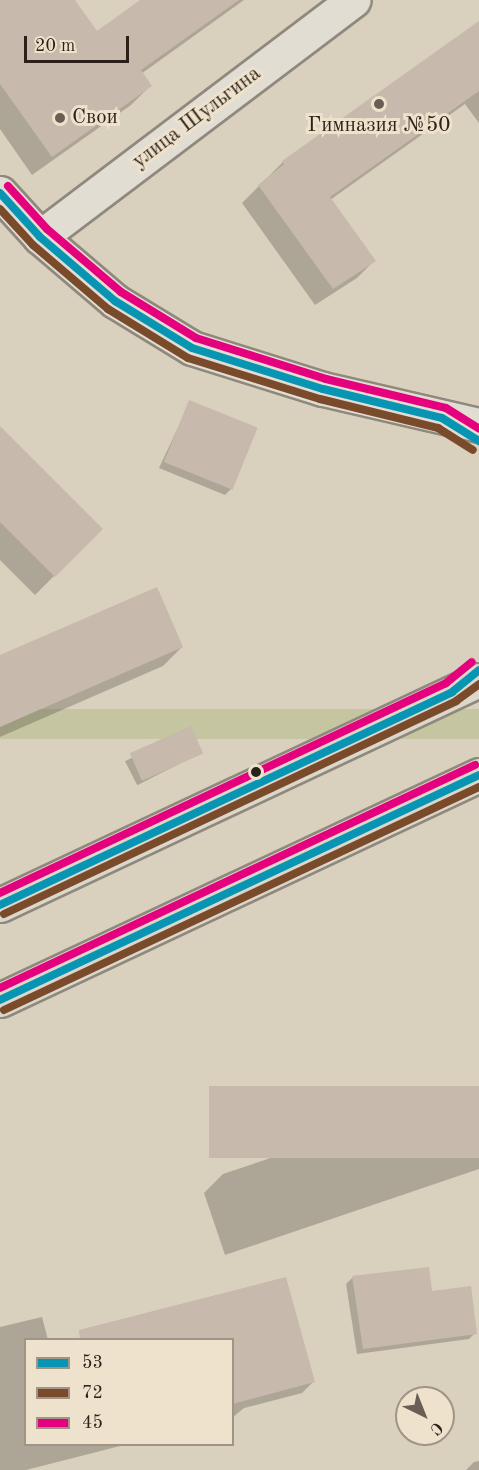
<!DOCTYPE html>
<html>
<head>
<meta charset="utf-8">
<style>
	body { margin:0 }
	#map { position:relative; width:479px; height:1470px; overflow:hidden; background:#d9d0bd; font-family:"Old Standard TT",serif }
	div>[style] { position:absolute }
	.green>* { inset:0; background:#c6c5a1; transform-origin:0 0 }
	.shadow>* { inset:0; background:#0003; transform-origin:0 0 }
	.building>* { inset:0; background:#c7b9ab; transform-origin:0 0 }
	.roads { filter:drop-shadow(2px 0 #8f887d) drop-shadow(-2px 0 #8f887d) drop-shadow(0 2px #8f887d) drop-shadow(0 -2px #8f887d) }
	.minor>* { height:33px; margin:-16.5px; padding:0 16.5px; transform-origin:16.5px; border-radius:16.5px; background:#e2ddd3 }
	.major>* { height:33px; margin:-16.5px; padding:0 16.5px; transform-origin:16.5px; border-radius:16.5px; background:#dcd7cb }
	.bus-1>* { height:8px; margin:-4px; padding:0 4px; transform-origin:4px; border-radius:4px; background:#0795b3 }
	.bus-2>* { height:8px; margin:-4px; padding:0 4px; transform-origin:4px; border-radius:4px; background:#7a4b2a }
	.bus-3>* { height:8px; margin:-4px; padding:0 4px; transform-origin:4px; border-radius:4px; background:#e5007d }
	.dots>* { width:16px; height:16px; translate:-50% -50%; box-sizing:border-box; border:3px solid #eee2cc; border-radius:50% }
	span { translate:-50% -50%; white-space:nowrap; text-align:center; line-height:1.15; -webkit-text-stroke:6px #eee2cc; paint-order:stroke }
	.poi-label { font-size:21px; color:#2c211a }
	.left { translate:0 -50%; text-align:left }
	.street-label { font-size:21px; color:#2c211a }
	.legend { position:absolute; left:24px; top:1338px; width:210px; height:108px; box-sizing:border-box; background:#eee2cc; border:2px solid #a09585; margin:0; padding:8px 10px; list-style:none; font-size:18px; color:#2c211a }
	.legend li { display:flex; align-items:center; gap:12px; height:30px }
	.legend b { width:30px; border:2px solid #a09585 }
	.north { position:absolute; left:395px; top:1386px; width:60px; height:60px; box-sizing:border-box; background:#eee2cc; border:2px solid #a09585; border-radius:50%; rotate:137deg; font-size:16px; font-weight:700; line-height:24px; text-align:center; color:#2c211a }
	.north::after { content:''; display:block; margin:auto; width:21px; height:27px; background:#695e53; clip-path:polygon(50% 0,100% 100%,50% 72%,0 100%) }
	.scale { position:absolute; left:24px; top:36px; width:105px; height:27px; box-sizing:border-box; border:3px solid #2c211a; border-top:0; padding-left:8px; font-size:18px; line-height:21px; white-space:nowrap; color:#2c211a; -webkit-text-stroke:4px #eee2cc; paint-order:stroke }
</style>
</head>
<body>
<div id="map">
	<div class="green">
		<div style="left:479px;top:709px;width:30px;height:528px;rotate:90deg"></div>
	</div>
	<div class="shadow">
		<div style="clip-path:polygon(0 0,73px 0,97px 33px,143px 0,244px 0,141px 74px,150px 86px,131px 105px,32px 175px,0 129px)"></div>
		<div style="clip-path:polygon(470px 29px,479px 29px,479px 123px,465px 104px,330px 200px,374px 261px,357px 278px,315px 305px,242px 203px,283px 162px)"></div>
		<div style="clip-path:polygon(190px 402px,231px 489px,225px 495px,159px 468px)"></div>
		<div style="clip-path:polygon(0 429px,101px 529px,35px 595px,0 560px)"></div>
		<div style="clip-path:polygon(182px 647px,163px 666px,0 737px,0 657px)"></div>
		<div style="left:190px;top:728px;width:27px;height:73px;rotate:63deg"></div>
		<div style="clip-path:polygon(479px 1088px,479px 1169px,225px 1255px,204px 1193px,223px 1174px)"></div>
		<div style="clip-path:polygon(352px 1278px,431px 1293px,475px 1333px,469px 1339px,357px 1354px,346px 1284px)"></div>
		<div style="clip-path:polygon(285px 1279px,314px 1381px,302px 1393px,244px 1408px,232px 1418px,232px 1340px)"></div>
		<div style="clip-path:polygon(42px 1317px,48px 1340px,26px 1340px,26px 1444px,128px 1444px,26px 1470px,0 1470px,0 1327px)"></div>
		<div style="clip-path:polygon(479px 1461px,479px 1470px,466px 1470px,474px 1462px)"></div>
	</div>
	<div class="building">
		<div style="clip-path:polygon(0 0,75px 0,97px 31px,140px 0,239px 0,141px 70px,152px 86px,52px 157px,0 84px)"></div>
		<div style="clip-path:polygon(479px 21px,479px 91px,330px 197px,376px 261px,333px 289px,258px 185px,284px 164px,282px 161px)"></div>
		<div style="left:189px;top:400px;width:74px;height:67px;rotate:22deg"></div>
		<div style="clip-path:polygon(0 426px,103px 529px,55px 577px,0 522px)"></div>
		<div style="clip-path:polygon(157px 587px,183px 647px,0 727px,0 655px)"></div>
		<div style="left:191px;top:726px;width:30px;height:67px;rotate:66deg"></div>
		<div style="left:479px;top:1086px;width:72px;height:270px;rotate:90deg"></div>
		<div style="clip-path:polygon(429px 1267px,432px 1291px,471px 1286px,477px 1334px,363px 1349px,352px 1276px)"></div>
		<div style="clip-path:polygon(286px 1277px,315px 1382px,232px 1404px,232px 1340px,80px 1340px,79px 1330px)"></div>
	</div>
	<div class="roads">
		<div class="minor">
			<div style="left:0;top:193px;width:59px;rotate:47.7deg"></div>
			<div style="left:40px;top:237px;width:99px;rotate:40.5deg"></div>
			<div style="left:115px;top:301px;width:90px;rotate:31.4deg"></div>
			<div style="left:192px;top:348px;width:137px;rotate:17.4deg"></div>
			<div style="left:323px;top:389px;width:160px;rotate:13deg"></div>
			<div style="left:40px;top:237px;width:393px;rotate:-37.1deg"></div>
		</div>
		<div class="major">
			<div style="left:0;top:905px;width:529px;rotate:-25.16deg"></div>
			<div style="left:0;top:1000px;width:529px;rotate:-25.16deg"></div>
		</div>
	</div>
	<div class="bus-1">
		<div style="left:0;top:193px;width:59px;rotate:47.7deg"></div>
		<div style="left:40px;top:237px;width:99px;rotate:40.5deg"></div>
		<div style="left:115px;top:301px;width:90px;rotate:31.4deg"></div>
		<div style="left:192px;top:348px;width:137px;rotate:17.4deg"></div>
		<div style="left:323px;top:389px;width:122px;rotate:13.7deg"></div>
		<div style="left:442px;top:418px;width:44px;rotate:31.9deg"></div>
		<div style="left:0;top:905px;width:500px;rotate:-25.2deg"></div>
		<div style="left:452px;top:692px;width:35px;rotate:-39deg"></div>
		<div style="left:0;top:1000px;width:529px;rotate:-25.16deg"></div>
	</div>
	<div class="bus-2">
		<div style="left:0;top:209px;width:49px;rotate:47.5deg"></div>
		<div style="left:33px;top:245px;width:99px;rotate:40.5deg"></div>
		<div style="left:108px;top:309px;width:94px;rotate:31.5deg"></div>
		<div style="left:188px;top:358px;width:138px;rotate:17.3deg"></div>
		<div style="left:320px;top:399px;width:122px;rotate:13.8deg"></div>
		<div style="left:438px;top:428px;width:41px;rotate:32.2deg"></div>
		<div style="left:4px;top:914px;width:500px;rotate:-25.2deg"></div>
		<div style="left:456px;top:701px;width:29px;rotate:-36deg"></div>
		<div style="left:4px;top:1010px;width:525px;rotate:-25.15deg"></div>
	</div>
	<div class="bus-3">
		<div style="left:8px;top:186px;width:58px;rotate:47.8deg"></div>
		<div style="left:47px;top:229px;width:97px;rotate:40.4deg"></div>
		<div style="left:121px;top:292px;width:88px;rotate:31.5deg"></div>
		<div style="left:196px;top:338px;width:136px;rotate:17.5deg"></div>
		<div style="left:326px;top:379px;width:123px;rotate:13.6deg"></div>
		<div style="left:446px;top:408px;width:39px;rotate:32deg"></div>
		<div style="left:0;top:893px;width:493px;rotate:-25.2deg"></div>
		<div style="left:446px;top:683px;width:33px;rotate:-39deg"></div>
		<div style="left:0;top:988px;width:525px;rotate:-25.15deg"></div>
	</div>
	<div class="dots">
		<div style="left:379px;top:104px;background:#695e53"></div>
		<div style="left:60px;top:118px;background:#695e53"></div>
		<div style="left:256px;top:772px;background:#2c211a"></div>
	</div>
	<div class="poi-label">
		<span class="left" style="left:72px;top:118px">Свои</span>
		<span style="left:379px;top:126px">Гимназия №50</span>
	</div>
	<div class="street-label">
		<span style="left:197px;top:118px;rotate:-37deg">улица Шульгина</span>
	</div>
	<ul class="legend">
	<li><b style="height:8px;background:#0795b3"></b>53</li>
	<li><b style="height:8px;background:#7a4b2a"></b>72</li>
	<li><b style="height:8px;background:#e5007d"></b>45</li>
	</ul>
	<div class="north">С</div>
	<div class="scale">20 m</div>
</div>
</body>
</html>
